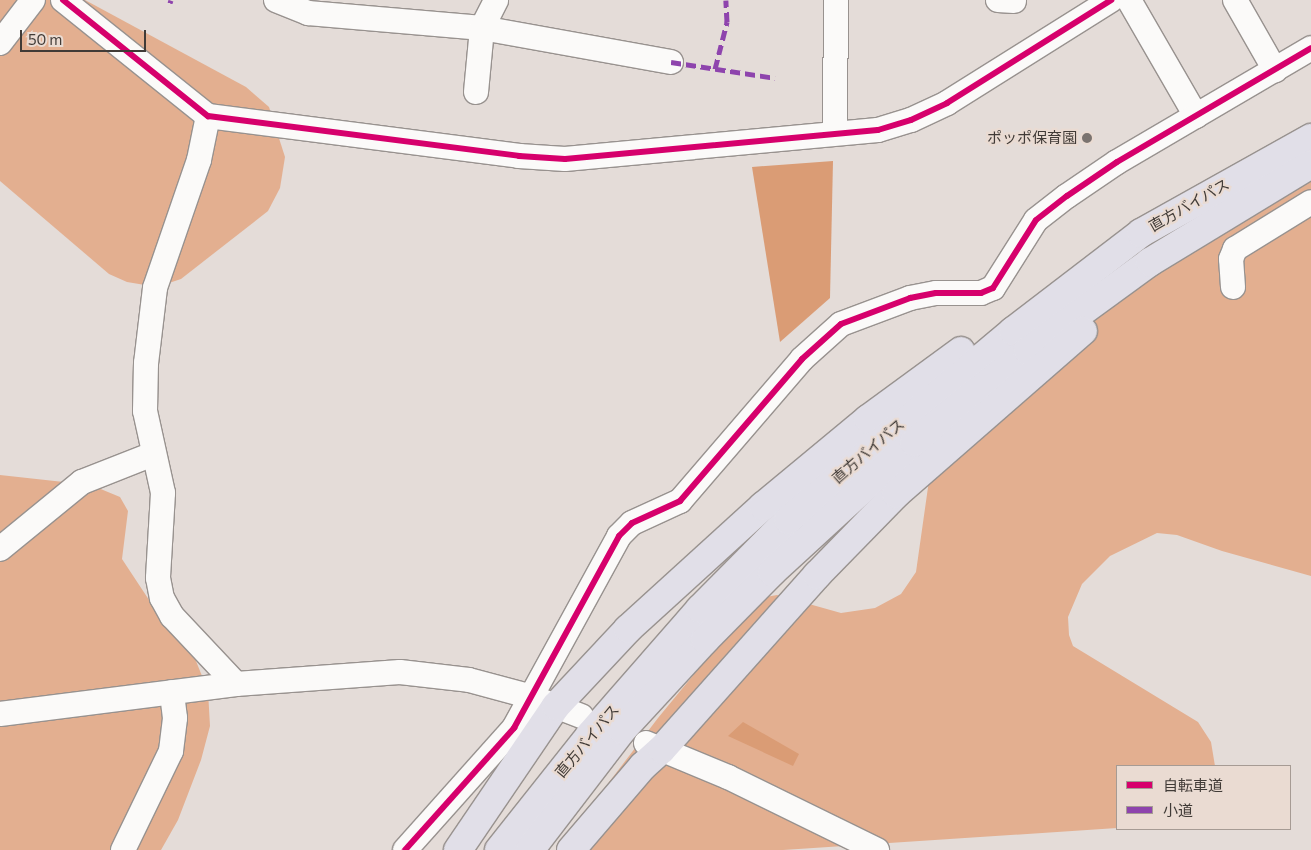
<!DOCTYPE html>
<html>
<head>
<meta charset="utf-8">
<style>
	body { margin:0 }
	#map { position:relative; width:1311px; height:850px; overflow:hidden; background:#e4dcd8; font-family:Commissioner,"Noto Sans JP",sans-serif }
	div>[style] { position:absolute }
	.forest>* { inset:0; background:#e3af90 }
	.water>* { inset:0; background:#da9c75 }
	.roads { filter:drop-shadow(1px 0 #98928f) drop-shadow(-1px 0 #98928f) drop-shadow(0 1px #98928f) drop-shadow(0 -1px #98928f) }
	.minor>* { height:24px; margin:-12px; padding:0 12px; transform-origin:12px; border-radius:12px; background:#fbfaf9 }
	.highway>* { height:28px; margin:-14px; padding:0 14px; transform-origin:14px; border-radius:14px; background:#e1dfe8 }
	.quiet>* { height:5px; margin-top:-2.5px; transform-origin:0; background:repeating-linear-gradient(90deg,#8e44ad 0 10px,transparent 0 15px) }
	.cycleway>* { height:6px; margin:-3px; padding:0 3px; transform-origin:3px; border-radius:3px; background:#d6006c }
	.dots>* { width:14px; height:14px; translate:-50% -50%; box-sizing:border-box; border:2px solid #eadbd2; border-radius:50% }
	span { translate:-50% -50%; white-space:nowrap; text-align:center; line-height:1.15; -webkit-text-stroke:4.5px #eadbd2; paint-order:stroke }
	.poi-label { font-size:15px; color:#413b37 }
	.right { translate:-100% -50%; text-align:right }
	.street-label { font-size:15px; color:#413b37 }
	.legend { position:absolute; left:1116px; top:765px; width:175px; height:65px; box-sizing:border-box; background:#eadbd2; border:1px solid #a69b94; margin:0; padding:6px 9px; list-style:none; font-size:15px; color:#413b37 }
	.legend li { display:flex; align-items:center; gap:10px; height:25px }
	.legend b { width:25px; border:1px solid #a69b94 }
	.scale { position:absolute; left:20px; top:30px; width:126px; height:22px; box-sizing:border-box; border:2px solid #413b37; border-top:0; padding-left:6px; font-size:15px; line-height:18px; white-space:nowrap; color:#413b37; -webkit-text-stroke:4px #eadbd2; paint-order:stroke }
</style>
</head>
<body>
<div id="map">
	<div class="forest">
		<div style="clip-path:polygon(0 0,85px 0,246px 87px,269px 107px,285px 157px,280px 188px,268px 211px,181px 279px,157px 287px,127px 282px,109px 274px,0 181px)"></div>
		<div style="clip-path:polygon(1311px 126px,1311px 576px,1222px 551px,1177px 535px,1157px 533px,1110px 556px,1082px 584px,1068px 617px,1069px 635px,1073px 646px,1198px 722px,1211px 742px,1215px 766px,1117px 766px,1117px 828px,783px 850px,575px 850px,584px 815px,658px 718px,756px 599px,777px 595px,841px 613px,875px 608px,901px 594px,916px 572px,933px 452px,1009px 344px)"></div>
		<div style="clip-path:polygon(0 475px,91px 485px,120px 497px,128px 511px,122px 559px,155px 609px,192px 651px,208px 691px,210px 726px,201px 760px,178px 820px,161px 850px,0 850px)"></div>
	</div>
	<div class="water">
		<div style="clip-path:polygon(833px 161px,830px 298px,780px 342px,752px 167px)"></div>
		<div style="clip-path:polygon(743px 722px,799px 754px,793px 766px,728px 736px)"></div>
	</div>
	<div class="roads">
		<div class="minor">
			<div style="left:63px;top:0;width:186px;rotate:38.7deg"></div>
			<div style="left:208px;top:116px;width:314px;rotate:7.3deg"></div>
			<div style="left:519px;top:156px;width:46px;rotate:3.7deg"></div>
			<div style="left:565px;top:159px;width:314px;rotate:-5.3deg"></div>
			<div style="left:878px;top:130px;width:34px;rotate:-17deg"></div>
			<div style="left:911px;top:120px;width:40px;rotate:-25deg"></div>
			<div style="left:947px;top:103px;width:194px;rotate:-32.1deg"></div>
			<div style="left:276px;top:0;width:35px;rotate:22deg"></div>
			<div style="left:308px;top:13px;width:175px;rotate:4.9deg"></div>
			<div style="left:482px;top:28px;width:192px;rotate:10.2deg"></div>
			<div style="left:998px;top:0;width:16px;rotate:4deg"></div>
			<div style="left:1129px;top:0;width:134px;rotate:60deg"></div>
			<div style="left:1235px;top:0;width:81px;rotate:60.3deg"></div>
			<div style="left:0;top:43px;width:54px;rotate:-52.5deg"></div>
			<div style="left:476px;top:92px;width:64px;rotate:-84.6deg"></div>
			<div style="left:482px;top:28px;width:31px;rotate:-63deg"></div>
			<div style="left:208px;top:116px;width:45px;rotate:101.6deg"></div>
			<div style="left:199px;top:160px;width:135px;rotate:109deg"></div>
			<div style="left:155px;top:288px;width:76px;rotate:96.8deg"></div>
			<div style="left:146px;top:363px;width:48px;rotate:91.2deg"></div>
			<div style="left:145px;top:411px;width:84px;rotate:77.6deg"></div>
			<div style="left:163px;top:493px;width:85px;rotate:93.4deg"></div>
			<div style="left:158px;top:578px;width:20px;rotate:79deg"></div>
			<div style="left:162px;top:598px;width:21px;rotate:61deg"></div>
			<div style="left:172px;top:616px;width:93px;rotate:46.7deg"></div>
			<div style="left:835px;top:133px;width:133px;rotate:-89.6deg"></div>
			<div style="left:1233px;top:287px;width:28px;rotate:-94deg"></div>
			<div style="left:1231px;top:259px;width:11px;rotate:-68deg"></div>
			<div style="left:1235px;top:249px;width:89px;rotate:-31.7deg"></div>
			<div style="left:0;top:549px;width:106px;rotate:-39.3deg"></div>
			<div style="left:82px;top:482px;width:76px;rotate:-21.5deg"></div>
			<div style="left:0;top:714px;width:238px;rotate:-7.2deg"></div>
			<div style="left:236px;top:684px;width:164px;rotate:-4.2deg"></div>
			<div style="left:400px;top:672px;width:69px;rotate:6.6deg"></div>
			<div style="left:469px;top:680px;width:65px;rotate:15.1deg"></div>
			<div style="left:532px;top:697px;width:53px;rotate:21.2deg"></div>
			<div style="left:646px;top:743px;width:89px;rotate:22.5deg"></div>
			<div style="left:728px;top:777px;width:166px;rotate:26.1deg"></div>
			<div style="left:123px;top:850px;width:110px;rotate:-64.1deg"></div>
			<div style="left:171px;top:751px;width:33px;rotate:-83deg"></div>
			<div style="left:175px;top:718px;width:26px;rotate:-97deg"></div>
			<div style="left:405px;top:850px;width:164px;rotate:-48.2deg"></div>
			<div style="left:514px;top:728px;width:219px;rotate:-61.3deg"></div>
			<div style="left:619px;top:536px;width:18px;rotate:-45deg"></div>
			<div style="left:632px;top:523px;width:53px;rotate:-24.6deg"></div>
			<div style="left:680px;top:501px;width:187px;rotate:-49.3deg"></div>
			<div style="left:802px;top:359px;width:52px;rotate:-41.9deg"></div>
			<div style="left:841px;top:324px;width:74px;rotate:-20.6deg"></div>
			<div style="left:910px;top:298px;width:26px;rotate:-11deg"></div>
			<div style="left:936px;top:293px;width:45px"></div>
			<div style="left:981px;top:293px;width:13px;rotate:-23deg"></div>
			<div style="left:993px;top:288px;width:80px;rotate:-57.7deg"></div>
			<div style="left:1036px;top:220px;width:39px;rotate:-38deg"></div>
			<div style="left:1067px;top:196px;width:60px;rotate:-34.2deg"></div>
			<div style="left:1117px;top:162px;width:225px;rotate:-30.4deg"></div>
		</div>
		<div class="highway">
			<div style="left:458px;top:850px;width:174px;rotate:-55.8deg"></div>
			<div style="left:556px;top:706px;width:105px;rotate:-46.9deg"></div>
			<div style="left:628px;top:629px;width:183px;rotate:-42.3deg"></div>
			<div style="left:763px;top:506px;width:136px;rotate:-39.6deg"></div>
			<div style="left:868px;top:419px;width:115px;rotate:-36.2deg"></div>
			<div style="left:499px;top:850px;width:147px;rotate:-51.6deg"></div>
			<div style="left:590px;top:735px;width:167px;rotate:-48.9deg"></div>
			<div style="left:700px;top:609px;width:125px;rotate:-45.3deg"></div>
			<div style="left:788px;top:520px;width:294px;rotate:-40deg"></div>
			<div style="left:1013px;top:331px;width:161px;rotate:-37.4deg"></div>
			<div style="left:1141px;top:233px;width:195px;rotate:-29.2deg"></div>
			<div style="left:530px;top:850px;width:151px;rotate:-52.5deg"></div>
			<div style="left:622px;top:730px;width:122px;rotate:-47.3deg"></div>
			<div style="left:705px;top:640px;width:95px;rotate:-45.4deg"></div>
			<div style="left:772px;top:572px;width:193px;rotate:-42.5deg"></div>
			<div style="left:914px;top:442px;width:146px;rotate:-38.6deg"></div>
			<div style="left:1028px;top:351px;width:151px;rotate:-36.1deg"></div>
			<div style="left:1150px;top:262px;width:188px;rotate:-31.3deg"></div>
			<div style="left:571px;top:850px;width:111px;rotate:-49.4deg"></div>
			<div style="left:643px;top:766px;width:25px;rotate:-42deg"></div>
			<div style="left:662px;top:749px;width:233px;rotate:-48.3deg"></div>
			<div style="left:817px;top:575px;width:113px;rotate:-45.7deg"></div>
			<div style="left:896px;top:494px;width:248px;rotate:-41.1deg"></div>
		</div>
	</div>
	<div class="quiet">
		<div style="left:170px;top:3px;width:3px;rotate:-72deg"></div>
		<div style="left:671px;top:62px;width:105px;rotate:8.7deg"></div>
		<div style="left:715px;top:69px;width:49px;rotate:-75.7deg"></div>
		<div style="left:727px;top:22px;width:22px;rotate:-93deg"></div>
	</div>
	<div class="cycleway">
		<div style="left:63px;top:0;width:186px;rotate:38.7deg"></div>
		<div style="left:208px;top:116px;width:314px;rotate:7.3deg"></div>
		<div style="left:519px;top:156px;width:46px;rotate:3.7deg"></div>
		<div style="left:565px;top:159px;width:314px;rotate:-5.3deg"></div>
		<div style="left:878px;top:130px;width:34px;rotate:-17deg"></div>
		<div style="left:911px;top:120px;width:40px;rotate:-25deg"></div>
		<div style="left:947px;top:103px;width:194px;rotate:-32.1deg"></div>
		<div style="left:405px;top:850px;width:164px;rotate:-48.2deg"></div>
		<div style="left:514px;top:728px;width:219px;rotate:-61.3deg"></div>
		<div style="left:619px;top:536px;width:18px;rotate:-45deg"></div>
		<div style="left:632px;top:523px;width:53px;rotate:-24.6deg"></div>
		<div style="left:680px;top:501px;width:187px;rotate:-49.3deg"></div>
		<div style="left:802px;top:359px;width:52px;rotate:-41.9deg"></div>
		<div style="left:841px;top:324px;width:74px;rotate:-20.6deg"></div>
		<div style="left:910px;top:298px;width:26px;rotate:-11deg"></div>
		<div style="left:936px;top:293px;width:45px"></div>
		<div style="left:981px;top:293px;width:13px;rotate:-23deg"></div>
		<div style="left:993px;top:288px;width:80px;rotate:-57.7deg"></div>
		<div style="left:1036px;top:220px;width:39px;rotate:-38deg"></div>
		<div style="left:1067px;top:196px;width:60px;rotate:-34.2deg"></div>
		<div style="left:1117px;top:162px;width:225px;rotate:-30.4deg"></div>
	</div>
	<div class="dots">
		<div style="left:1087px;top:138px;background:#7a736f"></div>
	</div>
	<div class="poi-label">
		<span class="right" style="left:1077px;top:138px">ポッポ保育園</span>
	</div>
	<div class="street-label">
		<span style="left:1189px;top:205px;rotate:-30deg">直方バイパス</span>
		<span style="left:868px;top:451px;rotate:-41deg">直方バイパス</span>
		<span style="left:587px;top:741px;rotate:-50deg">直方バイパス</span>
	</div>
	<ul class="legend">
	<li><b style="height:6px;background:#d6006c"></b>自転車道</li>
	<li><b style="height:6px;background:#8e44ad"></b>小道</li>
	</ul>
	<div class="scale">50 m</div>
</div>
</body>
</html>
